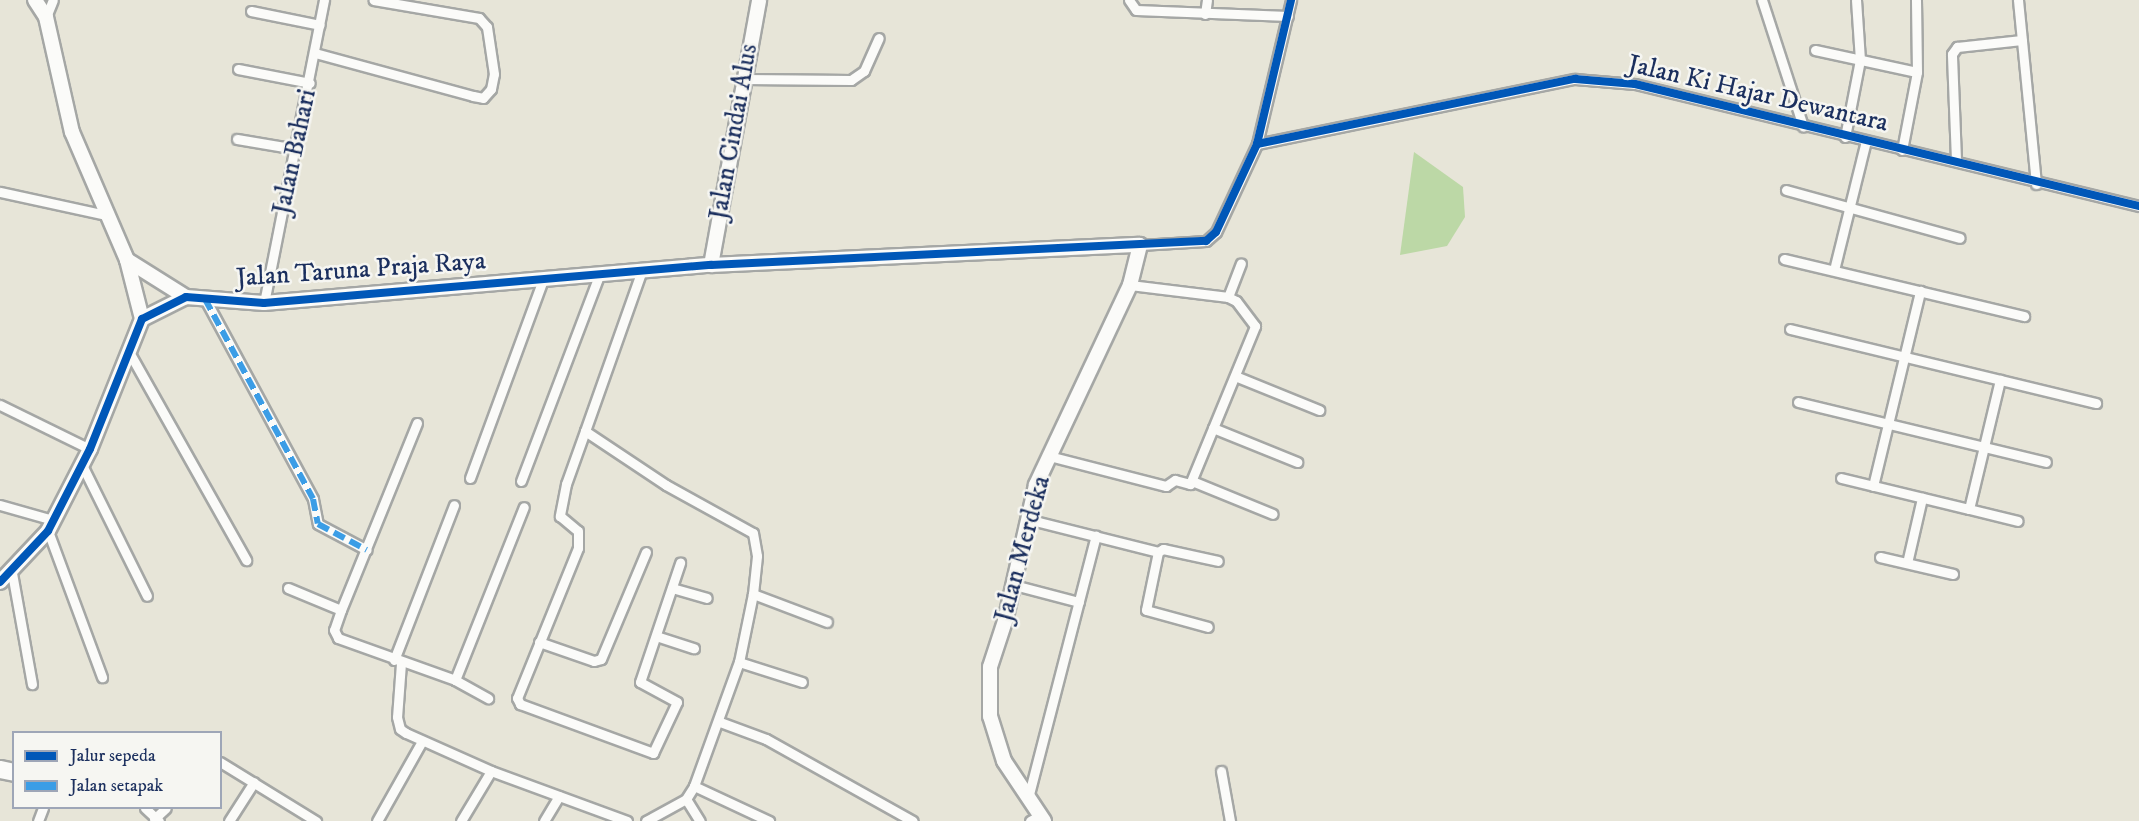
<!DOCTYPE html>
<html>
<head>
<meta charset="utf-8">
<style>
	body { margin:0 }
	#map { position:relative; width:2139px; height:821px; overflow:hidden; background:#e7e5d8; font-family:"IM FELL DW Pica",serif }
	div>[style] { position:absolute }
	.green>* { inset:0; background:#bcd8a6 }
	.roads { filter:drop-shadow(2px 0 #a5a7a5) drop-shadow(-2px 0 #a5a7a5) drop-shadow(0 2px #a5a7a5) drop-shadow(0 -2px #a5a7a5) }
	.street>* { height:9px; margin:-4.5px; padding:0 4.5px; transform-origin:4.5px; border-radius:4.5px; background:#fbfbf9 }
	.secondary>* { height:14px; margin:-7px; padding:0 7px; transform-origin:7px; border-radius:7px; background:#fbfbf9 }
	.quiet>* { height:6px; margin-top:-3px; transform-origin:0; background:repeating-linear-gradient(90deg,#3b9de6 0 12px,transparent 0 18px) }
	.cycleway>* { height:8px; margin:-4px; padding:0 4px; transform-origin:4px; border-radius:4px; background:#0057b8 }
	span { translate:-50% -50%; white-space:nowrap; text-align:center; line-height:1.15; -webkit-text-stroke:5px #f6f6f2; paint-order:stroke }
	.street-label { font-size:26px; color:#1b2f5e }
	.legend { position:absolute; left:12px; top:731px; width:210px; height:78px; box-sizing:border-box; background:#f6f6f2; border:2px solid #9ea6b7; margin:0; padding:8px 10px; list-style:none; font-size:18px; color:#1b2f5e }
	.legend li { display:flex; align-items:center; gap:12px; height:30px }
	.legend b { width:30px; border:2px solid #9ea6b7 }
</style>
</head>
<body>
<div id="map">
	<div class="green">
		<div style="clip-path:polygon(1414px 152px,1463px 187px,1465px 217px,1447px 246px,1400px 255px)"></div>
	</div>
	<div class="roads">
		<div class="street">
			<div style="left:1129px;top:0;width:12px;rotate:55deg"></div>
			<div style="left:1136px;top:10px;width:152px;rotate:2.3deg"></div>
			<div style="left:1762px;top:0;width:133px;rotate:72deg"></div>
			<div style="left:2018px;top:0;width:185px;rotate:84.4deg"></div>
			<div style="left:251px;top:11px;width:70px;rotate:11.5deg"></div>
			<div style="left:1205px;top:14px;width:14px;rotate:-82deg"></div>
			<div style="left:46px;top:17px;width:18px;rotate:-68deg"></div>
			<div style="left:1815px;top:50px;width:104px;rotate:12.2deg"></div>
			<div style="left:315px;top:53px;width:164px;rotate:15.2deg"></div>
			<div style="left:473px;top:96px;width:10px;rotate:11deg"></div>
			<div style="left:483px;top:98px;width:12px;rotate:-48deg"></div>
			<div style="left:491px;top:89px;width:15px;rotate:-79deg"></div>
			<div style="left:494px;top:74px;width:48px;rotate:-98.5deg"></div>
			<div style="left:487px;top:27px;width:12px;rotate:-132deg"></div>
			<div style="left:479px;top:18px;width:107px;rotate:-170.3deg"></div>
			<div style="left:238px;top:69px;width:73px;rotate:11deg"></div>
			<div style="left:744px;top:79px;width:107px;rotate:0.5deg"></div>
			<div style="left:851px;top:80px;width:16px;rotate:-35deg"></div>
			<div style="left:864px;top:71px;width:36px;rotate:-66deg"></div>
			<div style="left:1845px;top:137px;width:78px;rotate:-79deg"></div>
			<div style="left:1860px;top:60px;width:60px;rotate:-93.8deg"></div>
			<div style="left:237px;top:139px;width:60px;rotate:9.6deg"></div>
			<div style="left:1257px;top:144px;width:325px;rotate:-11.6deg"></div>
			<div style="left:1575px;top:79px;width:60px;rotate:4.8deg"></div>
			<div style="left:1635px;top:84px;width:519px;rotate:13.61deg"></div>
			<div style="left:1902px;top:150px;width:79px;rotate:-79.1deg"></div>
			<div style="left:1917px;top:72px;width:72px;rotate:-90.8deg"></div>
			<div style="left:1956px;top:160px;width:106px;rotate:-92.2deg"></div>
			<div style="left:1952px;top:54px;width:9px;rotate:-54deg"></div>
			<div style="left:1957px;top:47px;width:65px;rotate:-6.1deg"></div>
			<div style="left:1786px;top:190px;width:180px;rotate:15.4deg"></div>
			<div style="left:0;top:192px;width:108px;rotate:12.2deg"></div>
			<div style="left:1140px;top:245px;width:66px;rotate:-3.5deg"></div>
			<div style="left:1206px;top:241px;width:13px;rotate:-42deg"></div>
			<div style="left:1216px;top:232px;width:97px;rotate:-65deg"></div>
			<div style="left:1257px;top:144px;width:148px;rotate:-76.7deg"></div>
			<div style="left:1784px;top:259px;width:247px;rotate:13.4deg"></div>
			<div style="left:642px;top:270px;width:171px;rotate:109.5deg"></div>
			<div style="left:585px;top:431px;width:97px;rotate:33.7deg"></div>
			<div style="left:666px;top:485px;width:99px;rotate:28.9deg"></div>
			<div style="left:753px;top:533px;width:23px;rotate:80deg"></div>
			<div style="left:757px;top:556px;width:38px;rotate:96deg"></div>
			<div style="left:1834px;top:270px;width:133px;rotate:-76.1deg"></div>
			<div style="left:1130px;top:285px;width:99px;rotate:7deg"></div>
			<div style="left:1228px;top:297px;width:36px;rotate:-69deg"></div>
			<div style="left:205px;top:299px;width:227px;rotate:61.6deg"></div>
			<div style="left:313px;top:499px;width:25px;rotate:79deg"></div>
			<div style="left:318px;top:524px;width:55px;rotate:28deg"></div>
			<div style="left:264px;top:303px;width:309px;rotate:-78.8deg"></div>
			<div style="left:1790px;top:329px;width:315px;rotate:13.6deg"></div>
			<div style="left:129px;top:352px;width:239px;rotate:60.6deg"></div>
			<div style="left:1235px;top:376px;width:91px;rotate:22deg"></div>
			<div style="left:1798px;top:402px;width:255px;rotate:13.6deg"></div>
			<div style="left:0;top:405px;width:100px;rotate:26.1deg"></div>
			<div style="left:417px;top:423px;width:202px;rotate:112.1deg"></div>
			<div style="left:341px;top:610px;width:21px;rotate:109deg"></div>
			<div style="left:334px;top:630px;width:9px;rotate:63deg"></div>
			<div style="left:338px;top:638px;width:124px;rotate:19.7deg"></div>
			<div style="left:455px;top:680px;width:186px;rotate:-68.3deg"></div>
			<div style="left:1213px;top:428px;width:91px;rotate:22deg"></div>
			<div style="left:585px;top:431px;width:56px;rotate:109.7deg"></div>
			<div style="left:566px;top:484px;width:33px;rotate:101deg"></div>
			<div style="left:560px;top:516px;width:23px;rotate:40deg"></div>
			<div style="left:578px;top:531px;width:17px;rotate:90deg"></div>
			<div style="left:578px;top:548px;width:162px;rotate:112.1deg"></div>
			<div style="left:517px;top:698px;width:7px;rotate:63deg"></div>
			<div style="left:520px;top:704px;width:142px;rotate:20.2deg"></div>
			<div style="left:653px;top:753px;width:56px;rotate:-64.8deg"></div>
			<div style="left:677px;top:702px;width:42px;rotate:-151.6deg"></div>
			<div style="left:640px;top:682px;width:126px;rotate:-71.4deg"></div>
			<div style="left:1049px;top:456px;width:121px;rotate:14.4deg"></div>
			<div style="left:1166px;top:486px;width:11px;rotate:-34deg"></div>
			<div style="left:1175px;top:480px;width:16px;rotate:15deg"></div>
			<div style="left:1190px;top:484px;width:171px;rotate:-67.6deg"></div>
			<div style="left:1255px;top:326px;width:31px;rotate:-127deg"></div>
			<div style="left:1236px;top:301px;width:9px;rotate:-153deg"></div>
			<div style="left:82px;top:465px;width:146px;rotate:63.6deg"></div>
			<div style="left:470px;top:478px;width:214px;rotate:-69.8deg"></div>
			<div style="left:1841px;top:478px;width:132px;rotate:13.6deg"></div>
			<div style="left:1969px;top:509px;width:133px;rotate:-76.5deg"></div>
			<div style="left:521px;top:481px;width:222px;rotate:-69.2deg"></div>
			<div style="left:1192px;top:481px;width:87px;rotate:22.2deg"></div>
			<div style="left:1873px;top:486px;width:201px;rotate:-76.4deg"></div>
			<div style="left:0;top:505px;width:55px;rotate:15.8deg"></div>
			<div style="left:1969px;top:509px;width:50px;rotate:13.8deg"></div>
			<div style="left:1027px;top:519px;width:135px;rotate:14.1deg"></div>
			<div style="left:1158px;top:552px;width:59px;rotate:101.7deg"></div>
			<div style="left:1146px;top:610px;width:64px;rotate:15.3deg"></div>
			<div style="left:48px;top:531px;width:156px;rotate:69.7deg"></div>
			<div style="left:1158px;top:552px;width:6px;rotate:-31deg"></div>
			<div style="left:1163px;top:549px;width:56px;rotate:12.3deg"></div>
			<div style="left:1880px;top:557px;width:75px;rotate:13.1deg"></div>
			<div style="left:1907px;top:563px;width:67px;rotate:-77deg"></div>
			<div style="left:12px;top:573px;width:113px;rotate:79.8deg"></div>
			<div style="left:1014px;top:585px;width:67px;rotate:14.7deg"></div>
			<div style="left:288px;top:588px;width:57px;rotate:22.5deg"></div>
			<div style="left:672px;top:588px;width:36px;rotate:16deg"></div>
			<div style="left:656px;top:636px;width:40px;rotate:18deg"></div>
			<div style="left:539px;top:642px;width:58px;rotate:19.1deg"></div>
			<div style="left:594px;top:661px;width:7px;rotate:-16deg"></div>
			<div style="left:601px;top:659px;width:116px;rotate:-67.2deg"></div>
			<div style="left:394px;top:660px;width:166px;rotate:-68.8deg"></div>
			<div style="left:739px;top:662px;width:66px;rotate:17.6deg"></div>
			<div style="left:401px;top:663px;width:54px;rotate:94.2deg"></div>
			<div style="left:397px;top:717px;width:12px;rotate:76deg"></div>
			<div style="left:400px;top:729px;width:7px;rotate:34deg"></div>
			<div style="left:406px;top:733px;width:93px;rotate:24.1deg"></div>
			<div style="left:491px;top:771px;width:145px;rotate:20.2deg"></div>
			<div style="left:455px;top:680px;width:38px;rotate:29deg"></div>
			<div style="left:720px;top:722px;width:49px;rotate:20.3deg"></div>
			<div style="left:766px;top:739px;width:168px;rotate:29.2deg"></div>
			<div style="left:220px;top:762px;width:113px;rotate:31.6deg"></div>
			<div style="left:0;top:765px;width:14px;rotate:12deg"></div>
			<div style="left:1221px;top:771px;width:51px;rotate:79.8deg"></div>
			<div style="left:0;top:773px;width:14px;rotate:12deg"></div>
			<div style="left:694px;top:786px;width:83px;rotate:25deg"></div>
			<div style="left:1028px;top:798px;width:271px;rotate:-75.5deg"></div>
			<div style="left:686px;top:799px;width:26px;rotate:58deg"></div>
			<div style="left:145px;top:808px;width:19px;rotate:43deg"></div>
			<div style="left:154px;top:819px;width:16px;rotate:-43deg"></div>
			<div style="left:38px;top:821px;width:14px;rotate:-69deg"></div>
			<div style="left:229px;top:821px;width:46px;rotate:-57.3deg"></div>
			<div style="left:377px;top:821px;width:92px;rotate:-60.6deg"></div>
			<div style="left:461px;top:821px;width:58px;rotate:-59deg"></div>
			<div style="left:544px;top:821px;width:29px;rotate:-59deg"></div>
			<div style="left:646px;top:821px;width:46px;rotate:-28.8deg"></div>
			<div style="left:686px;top:799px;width:15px;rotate:-58deg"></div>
			<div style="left:694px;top:786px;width:132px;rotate:-70.1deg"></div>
			<div style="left:739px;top:662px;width:69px;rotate:-78.4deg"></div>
			<div style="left:753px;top:594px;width:79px;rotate:20.7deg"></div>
			<div style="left:1030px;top:821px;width:10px;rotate:-29deg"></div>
		</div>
		<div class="secondary">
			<div style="left:35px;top:0;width:20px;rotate:57deg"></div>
			<div style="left:46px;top:17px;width:118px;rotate:77.3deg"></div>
			<div style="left:72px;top:132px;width:139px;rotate:66.7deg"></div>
			<div style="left:127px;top:260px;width:61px;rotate:75.7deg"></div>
			<div style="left:127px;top:260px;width:70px;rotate:32.1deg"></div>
			<div style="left:711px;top:265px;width:269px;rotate:-79.7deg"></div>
			<div style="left:0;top:582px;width:70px;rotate:-46.7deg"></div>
			<div style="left:48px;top:531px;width:92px;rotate:-62.9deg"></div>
			<div style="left:90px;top:449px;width:140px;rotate:-68.2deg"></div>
			<div style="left:142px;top:319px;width:49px;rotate:-26.6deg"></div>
			<div style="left:186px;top:297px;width:78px;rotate:4.4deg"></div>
			<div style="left:264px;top:303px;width:449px;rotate:-4.9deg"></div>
			<div style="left:711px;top:265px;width:429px;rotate:-2.7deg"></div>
			<div style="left:1140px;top:245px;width:41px;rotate:104deg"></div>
			<div style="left:1130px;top:285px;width:221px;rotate:115.2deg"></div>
			<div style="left:1036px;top:485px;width:139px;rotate:102.8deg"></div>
			<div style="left:1005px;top:621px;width:48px;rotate:108.1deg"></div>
			<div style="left:990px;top:667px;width:49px;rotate:90deg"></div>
			<div style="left:990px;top:716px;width:47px;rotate:72.7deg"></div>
			<div style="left:1004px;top:761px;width:72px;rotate:56.3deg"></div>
		</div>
	</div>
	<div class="quiet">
		<div style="left:205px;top:299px;width:227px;rotate:61.6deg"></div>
		<div style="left:313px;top:499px;width:25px;rotate:79deg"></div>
		<div style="left:318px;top:524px;width:55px;rotate:28deg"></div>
	</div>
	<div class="cycleway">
		<div style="left:1257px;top:144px;width:325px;rotate:-11.6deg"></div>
		<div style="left:1575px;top:79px;width:60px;rotate:4.8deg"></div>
		<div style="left:1635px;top:84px;width:519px;rotate:13.61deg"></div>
		<div style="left:0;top:582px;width:70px;rotate:-46.7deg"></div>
		<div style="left:48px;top:531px;width:92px;rotate:-62.9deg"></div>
		<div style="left:90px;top:449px;width:140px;rotate:-68.2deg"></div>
		<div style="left:142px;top:319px;width:49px;rotate:-26.6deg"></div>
		<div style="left:186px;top:297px;width:78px;rotate:4.4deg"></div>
		<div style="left:264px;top:303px;width:449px;rotate:-4.9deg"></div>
		<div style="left:711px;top:265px;width:496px;rotate:-2.8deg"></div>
		<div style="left:1206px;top:241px;width:13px;rotate:-42deg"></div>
		<div style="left:1216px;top:232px;width:97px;rotate:-65deg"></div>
		<div style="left:1257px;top:144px;width:148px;rotate:-76.7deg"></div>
	</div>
	<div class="street-label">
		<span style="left:1758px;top:94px;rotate:13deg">Jalan Ki Hajar Dewantara</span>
		<span style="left:734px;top:132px;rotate:-80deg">Jalan Cindai Alus</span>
		<span style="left:295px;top:152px;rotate:-78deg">Jalan Bahari</span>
		<span style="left:361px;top:270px;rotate:-4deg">Jalan Taruna Praja Raya</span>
		<span style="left:1023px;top:549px;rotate:-75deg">Jalan Merdeka</span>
	</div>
	<ul class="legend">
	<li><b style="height:8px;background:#0057b8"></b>Jalur sepeda</li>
	<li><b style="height:8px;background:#3b9de6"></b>Jalan setapak</li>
	</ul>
</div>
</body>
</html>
